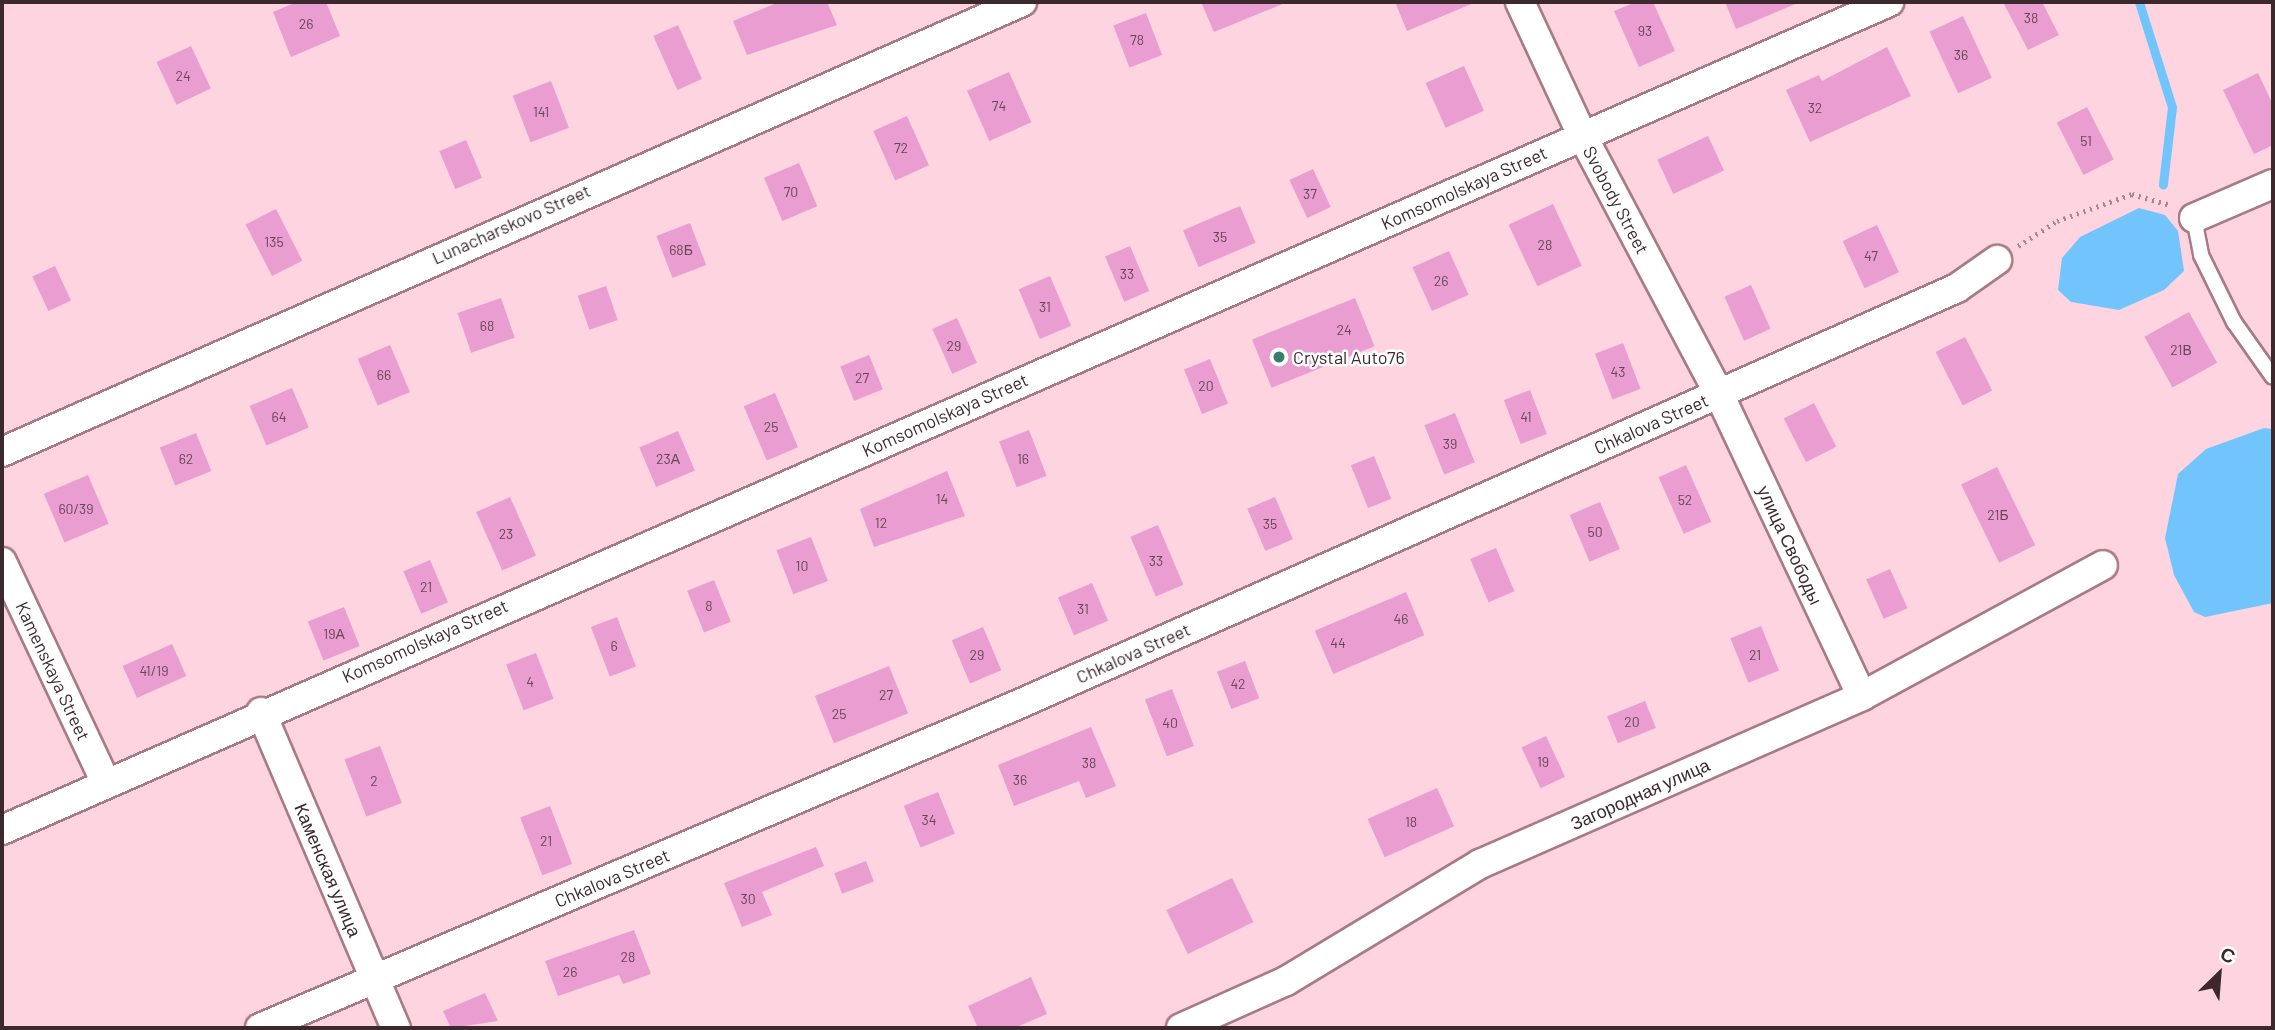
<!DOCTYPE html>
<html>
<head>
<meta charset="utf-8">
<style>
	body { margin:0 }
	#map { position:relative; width:2275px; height:1030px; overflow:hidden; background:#fdd4e0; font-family:Barlow,sans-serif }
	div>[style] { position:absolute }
	.water>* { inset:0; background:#72c5fc }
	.stream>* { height:9px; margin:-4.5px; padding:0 4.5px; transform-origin:4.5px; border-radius:4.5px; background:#72c5fc }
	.building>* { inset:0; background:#ea9dd1; transform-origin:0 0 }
	.path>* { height:4.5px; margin-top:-2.25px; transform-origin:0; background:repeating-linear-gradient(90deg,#a58790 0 2px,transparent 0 7px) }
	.roads { filter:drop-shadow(2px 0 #a77a87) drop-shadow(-2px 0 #a77a87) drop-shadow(0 2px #a77a87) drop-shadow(0 -2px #a77a87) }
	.lane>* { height:14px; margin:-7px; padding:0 7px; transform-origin:7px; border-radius:7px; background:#fff }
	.street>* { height:28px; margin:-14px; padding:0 14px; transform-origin:14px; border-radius:14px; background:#fff }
	.dots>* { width:19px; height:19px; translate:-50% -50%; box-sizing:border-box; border:4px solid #fff; border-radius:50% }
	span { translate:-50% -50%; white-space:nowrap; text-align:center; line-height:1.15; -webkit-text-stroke:5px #fff; paint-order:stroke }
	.number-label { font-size:14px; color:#674657 }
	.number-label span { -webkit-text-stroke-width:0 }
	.street-label { font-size:18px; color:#3b292e }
	.poi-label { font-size:18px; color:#3b292e }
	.left { translate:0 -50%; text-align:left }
	.frame { position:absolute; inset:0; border:4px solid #3b292e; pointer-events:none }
	.north { position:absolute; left:2184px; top:939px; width:70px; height:70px; -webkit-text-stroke:5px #fff; paint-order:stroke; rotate:25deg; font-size:19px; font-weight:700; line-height:28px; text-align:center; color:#3b292e }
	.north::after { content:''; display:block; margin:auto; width:24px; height:32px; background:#3b292e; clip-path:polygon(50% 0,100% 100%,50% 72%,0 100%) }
</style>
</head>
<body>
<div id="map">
	<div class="water">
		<div style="clip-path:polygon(2139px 208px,2165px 215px,2178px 231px,2184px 271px,2164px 290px,2119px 310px,2071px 302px,2058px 290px,2062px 258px,2080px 237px)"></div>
		<div style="clip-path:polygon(2264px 428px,2273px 429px,2273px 603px,2205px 617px,2194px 612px,2174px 575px,2165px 538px,2178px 474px,2206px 449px)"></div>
	</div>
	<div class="stream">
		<div style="left:2139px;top:2px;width:110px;rotate:72.6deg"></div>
		<div style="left:2172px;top:107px;width:78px;rotate:96.7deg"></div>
	</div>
	<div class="building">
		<div style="clip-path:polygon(297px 2px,326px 2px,340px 36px,291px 57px,273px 12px)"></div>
		<div style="clip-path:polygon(779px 2px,827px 2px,837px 25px,747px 55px,733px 21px)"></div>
		<div style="clip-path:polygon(1201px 2px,1285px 2px,1285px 3px,1214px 32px)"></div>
		<div style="clip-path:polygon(1395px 2px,1476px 2px,1407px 31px)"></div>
		<div style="clip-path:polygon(1636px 2px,1653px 2px,1675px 51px,1639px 67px,1614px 11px)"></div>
		<div style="clip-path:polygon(1725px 2px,1800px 2px,1736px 29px)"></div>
		<div style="clip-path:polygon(2003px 2px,2042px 2px,2059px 35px,2028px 50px)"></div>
		<div style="left:1146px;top:13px;width:45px;height:35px;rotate:69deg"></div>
		<div style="left:1963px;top:16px;width:68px;height:37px;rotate:65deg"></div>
		<div style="left:678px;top:25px;width:59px;height:27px;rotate:66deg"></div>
		<div style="left:191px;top:46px;width:47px;height:38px;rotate:65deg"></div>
		<div style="clip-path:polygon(1887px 47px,1911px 96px,1810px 142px,1786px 90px,1819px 75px,1822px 81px)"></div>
		<div style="left:1464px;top:66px;width:49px;height:42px;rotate:66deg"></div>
		<div style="left:1009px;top:72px;width:55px;height:46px;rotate:66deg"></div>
		<div style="clip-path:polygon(2258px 73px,2273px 105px,2273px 145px,2254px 154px,2223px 90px)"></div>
		<div style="left:551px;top:81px;width:50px;height:41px;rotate:69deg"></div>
		<div style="left:2087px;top:107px;width:59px;height:34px;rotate:63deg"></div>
		<div style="left:907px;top:116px;width:54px;height:37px;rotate:66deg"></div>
		<div style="left:1708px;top:136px;width:38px;height:56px;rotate:65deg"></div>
		<div style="left:466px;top:140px;width:41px;height:29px;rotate:67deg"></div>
		<div style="left:799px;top:163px;width:47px;height:38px;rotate:67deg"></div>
		<div style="left:1313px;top:169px;width:42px;height:26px;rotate:65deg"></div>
		<div style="left:1553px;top:204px;width:68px;height:49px;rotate:65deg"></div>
		<div style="left:1240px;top:206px;width:40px;height:62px;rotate:67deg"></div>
		<div style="left:276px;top:209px;width:58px;height:34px;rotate:63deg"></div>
		<div style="left:690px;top:223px;width:45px;height:36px;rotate:69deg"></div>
		<div style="left:1877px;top:225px;width:52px;height:38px;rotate:65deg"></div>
		<div style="left:1130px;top:246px;width:49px;height:27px;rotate:67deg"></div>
		<div style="left:1449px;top:251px;width:48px;height:40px;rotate:66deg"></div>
		<div style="left:55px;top:266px;width:38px;height:25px;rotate:65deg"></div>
		<div style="left:1050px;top:276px;width:54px;height:34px;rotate:67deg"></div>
		<div style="left:1751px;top:285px;width:48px;height:29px;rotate:66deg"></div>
		<div style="left:606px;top:286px;width:36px;height:30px;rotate:71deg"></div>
		<div style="left:501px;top:298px;width:42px;height:46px;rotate:71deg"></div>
		<div style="left:1355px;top:298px;width:52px;height:111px;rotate:68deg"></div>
		<div style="left:2189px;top:312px;width:58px;height:51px;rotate:61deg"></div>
		<div style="left:957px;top:318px;width:49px;height:27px;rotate:66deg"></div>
		<div style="left:1965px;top:337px;width:60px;height:33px;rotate:63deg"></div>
		<div style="left:1623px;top:343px;width:49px;height:30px;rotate:69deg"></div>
		<div style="left:390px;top:345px;width:51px;height:35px;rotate:67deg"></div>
		<div style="left:869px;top:355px;width:37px;height:31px;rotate:68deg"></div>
		<div style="left:1210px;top:359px;width:48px;height:28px;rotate:68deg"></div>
		<div style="left:292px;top:388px;width:43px;height:46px;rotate:67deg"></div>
		<div style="left:1530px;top:390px;width:47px;height:28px;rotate:69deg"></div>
		<div style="left:775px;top:393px;width:59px;height:34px;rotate:67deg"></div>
		<div style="left:1814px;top:403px;width:49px;height:34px;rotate:63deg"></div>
		<div style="left:1455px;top:413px;width:53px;height:33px;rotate:68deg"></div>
		<div style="left:1029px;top:430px;width:49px;height:32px;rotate:69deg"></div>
		<div style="left:678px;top:431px;width:43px;height:42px;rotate:67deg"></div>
		<div style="left:196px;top:433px;width:41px;height:39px;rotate:68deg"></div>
		<div style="left:1374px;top:456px;width:46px;height:25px;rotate:68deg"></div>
		<div style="left:1686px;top:465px;width:62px;height:30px;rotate:66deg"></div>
		<div style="left:1997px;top:467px;width:87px;height:40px;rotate:64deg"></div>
		<div style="clip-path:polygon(947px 471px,965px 516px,874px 547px,860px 509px)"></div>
		<div style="left:88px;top:475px;width:53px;height:48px;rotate:67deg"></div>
		<div style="left:510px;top:497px;width:64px;height:37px;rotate:66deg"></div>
		<div style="left:1275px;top:497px;width:46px;height:30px;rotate:67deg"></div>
		<div style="left:1600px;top:502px;width:51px;height:33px;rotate:67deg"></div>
		<div style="left:1158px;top:525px;width:65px;height:30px;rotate:67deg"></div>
		<div style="left:811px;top:537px;width:47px;height:37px;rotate:69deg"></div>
		<div style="left:1496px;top:548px;width:47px;height:28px;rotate:67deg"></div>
		<div style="left:430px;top:560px;width:46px;height:29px;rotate:67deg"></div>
		<div style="left:1890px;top:569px;width:43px;height:26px;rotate:66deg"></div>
		<div style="left:714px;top:580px;width:45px;height:29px;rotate:68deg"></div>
		<div style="left:1092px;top:583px;width:41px;height:37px;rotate:67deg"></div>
		<div style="left:1406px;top:592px;width:47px;height:99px;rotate:67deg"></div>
		<div style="left:344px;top:607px;width:42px;height:39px;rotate:68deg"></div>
		<div style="left:617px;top:617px;width:53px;height:28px;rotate:69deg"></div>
		<div style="left:1761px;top:626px;width:48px;height:33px;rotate:68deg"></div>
		<div style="left:983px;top:627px;width:47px;height:34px;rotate:67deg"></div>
		<div style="left:172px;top:644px;width:35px;height:54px;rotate:66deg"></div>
		<div style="left:536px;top:653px;width:49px;height:32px;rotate:69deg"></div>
		<div style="left:1245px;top:661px;width:40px;height:30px;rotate:69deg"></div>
		<div style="left:889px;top:666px;width:51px;height:80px;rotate:68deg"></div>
		<div style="left:1172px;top:689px;width:61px;height:29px;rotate:69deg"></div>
		<div style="left:1645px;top:701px;width:29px;height:41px;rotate:68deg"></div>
		<div style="clip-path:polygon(1091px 727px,1116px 786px,1086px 798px,1079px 781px,1014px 806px,998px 765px)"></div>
		<div style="left:1546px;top:736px;width:45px;height:27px;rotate:65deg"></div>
		<div style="left:380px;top:746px;width:61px;height:38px;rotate:69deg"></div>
		<div style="left:1437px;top:788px;width:42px;height:76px;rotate:66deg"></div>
		<div style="left:938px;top:792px;width:45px;height:37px;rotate:68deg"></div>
		<div style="left:550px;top:806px;width:62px;height:32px;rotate:69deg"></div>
		<div style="clip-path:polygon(816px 847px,824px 866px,762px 892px,772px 915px,742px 927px,724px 883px)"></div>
		<div style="left:866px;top:861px;width:22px;height:34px;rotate:69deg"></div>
		<div style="left:1232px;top:878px;width:49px;height:73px;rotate:64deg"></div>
		<div style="clip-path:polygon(634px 930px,651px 974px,623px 984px,619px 975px,558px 996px,545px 961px)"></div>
		<div style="clip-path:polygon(1031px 977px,1047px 1014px,1014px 1028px,978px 1028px,968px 1006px)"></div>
		<div style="clip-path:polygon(485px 993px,498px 1021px,451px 1028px,443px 1011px)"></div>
	</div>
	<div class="path">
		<div style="left:2018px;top:246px;width:46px;rotate:-32.7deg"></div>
		<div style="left:2057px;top:221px;width:80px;rotate:-19.8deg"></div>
		<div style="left:2132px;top:194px;width:40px;rotate:16deg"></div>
	</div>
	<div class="roads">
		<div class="lane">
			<div style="left:2194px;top:218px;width:38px;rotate:79deg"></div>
			<div style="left:2201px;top:255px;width:75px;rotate:63.8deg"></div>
			<div style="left:2234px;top:322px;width:67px;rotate:54.7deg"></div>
		</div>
		<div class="street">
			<div style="left:1520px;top:2px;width:149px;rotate:65deg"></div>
			<div style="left:1583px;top:137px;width:291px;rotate:62.1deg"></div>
			<div style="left:1719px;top:394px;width:334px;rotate:64.7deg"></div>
			<div style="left:2194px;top:218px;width:86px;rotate:-23.3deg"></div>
			<div style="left:2px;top:452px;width:1115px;rotate:-23.81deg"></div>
			<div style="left:2px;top:562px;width:242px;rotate:64.8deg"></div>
			<div style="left:261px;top:712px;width:344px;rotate:66.9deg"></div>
			<div style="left:2px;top:830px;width:2061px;rotate:-23.69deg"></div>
			<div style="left:260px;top:1028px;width:823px;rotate:-23.11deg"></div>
			<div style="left:1017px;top:705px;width:1028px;rotate:-23.92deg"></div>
			<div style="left:1957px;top:288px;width:49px;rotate:-35deg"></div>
			<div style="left:1181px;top:1028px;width:115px;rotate:-24.1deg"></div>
			<div style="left:1286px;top:981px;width:227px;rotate:-31.1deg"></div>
			<div style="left:1480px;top:864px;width:417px;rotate:-23.7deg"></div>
			<div style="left:1862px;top:696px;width:274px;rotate:-28.5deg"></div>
		</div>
	</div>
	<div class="dots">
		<div style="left:1279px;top:357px;background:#397d70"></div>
	</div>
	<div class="number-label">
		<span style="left:2031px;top:18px">38</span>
		<span style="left:306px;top:24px">26</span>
		<span style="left:1645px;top:31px">93</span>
		<span style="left:1137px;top:40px">78</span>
		<span style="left:1961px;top:55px">36</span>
		<span style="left:183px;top:76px">24</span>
		<span style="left:999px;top:106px">74</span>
		<span style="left:1815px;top:108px">32</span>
		<span style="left:541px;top:112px">141</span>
		<span style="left:2086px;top:141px">51</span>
		<span style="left:901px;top:148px">72</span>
		<span style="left:791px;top:192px">70</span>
		<span style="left:1310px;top:194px">37</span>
		<span style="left:1220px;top:237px">35</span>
		<span style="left:274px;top:242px">135</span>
		<span style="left:1545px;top:245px">28</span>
		<span style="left:681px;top:250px">68Б</span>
		<span style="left:1871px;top:256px">47</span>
		<span style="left:1127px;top:274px">33</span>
		<span style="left:1441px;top:281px">26</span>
		<span style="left:1045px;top:307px">31</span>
		<span style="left:487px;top:326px">68</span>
		<span style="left:1344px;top:330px">24</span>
		<span style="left:954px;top:346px">29</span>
		<span style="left:2181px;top:350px">21В</span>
		<span style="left:1618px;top:372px">43</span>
		<span style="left:384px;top:375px">66</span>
		<span style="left:862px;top:378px">27</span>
		<span style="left:1206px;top:386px">20</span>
		<span style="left:279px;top:417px">64</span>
		<span style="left:1526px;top:417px">41</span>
		<span style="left:771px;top:427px">25</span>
		<span style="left:1450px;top:444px">39</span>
		<span style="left:186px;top:459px">62</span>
		<span style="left:668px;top:459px">23А</span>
		<span style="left:1023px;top:459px">16</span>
		<span style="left:942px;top:499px">14</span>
		<span style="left:1685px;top:500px">52</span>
		<span style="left:76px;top:509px">60/39</span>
		<span style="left:1998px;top:515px">21Б</span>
		<span style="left:881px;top:523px">12</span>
		<span style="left:1270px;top:524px">35</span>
		<span style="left:1595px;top:532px">50</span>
		<span style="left:506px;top:534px">23</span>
		<span style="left:1156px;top:561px">33</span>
		<span style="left:802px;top:566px">10</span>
		<span style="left:426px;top:587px">21</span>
		<span style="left:709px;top:606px">8</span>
		<span style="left:1083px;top:609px">31</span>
		<span style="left:1401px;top:619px">46</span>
		<span style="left:334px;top:634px">19А</span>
		<span style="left:1338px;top:643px">44</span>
		<span style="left:614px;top:646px">6</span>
		<span style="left:977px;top:655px">29</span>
		<span style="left:1755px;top:655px">21</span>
		<span style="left:154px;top:671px">41/19</span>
		<span style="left:530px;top:682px">4</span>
		<span style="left:1238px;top:684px">42</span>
		<span style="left:886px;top:695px">27</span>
		<span style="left:839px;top:714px">25</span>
		<span style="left:1632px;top:722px">20</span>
		<span style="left:1170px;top:723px">40</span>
		<span style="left:1543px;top:762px">19</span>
		<span style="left:1089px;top:763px">38</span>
		<span style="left:1020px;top:780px">36</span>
		<span style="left:374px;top:781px">2</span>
		<span style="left:929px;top:820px">34</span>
		<span style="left:1411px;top:822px">18</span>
		<span style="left:546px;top:841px">21</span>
		<span style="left:748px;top:899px">30</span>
		<span style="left:628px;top:957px">28</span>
		<span style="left:570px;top:972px">26</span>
	</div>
	<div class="street-label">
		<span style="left:1464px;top:188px;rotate:-24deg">Komsomolskaya Street</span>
		<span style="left:1616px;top:200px;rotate:62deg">Svobody Street</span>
		<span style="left:511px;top:224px;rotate:-24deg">Lunacharskovo Street</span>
		<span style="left:945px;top:415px;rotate:-24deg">Komsomolskaya Street</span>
		<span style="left:1651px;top:424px;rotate:-24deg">Chkalova Street</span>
		<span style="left:1790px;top:545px;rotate:65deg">улица Свободы</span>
		<span style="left:425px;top:641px;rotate:-24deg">Komsomolskaya Street</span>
		<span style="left:1133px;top:653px;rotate:-24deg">Chkalova Street</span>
		<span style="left:53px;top:671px;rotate:65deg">Kamenskaya Street</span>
		<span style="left:1640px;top:794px;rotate:-24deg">Загородная улица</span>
		<span style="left:328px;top:870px;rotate:67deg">Каменская улица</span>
		<span style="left:612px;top:878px;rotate:-23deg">Chkalova Street</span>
	</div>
	<div class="poi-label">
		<span class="left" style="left:1293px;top:357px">Crystal Auto76</span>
	</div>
	<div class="frame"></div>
	<div class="north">С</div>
</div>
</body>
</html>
